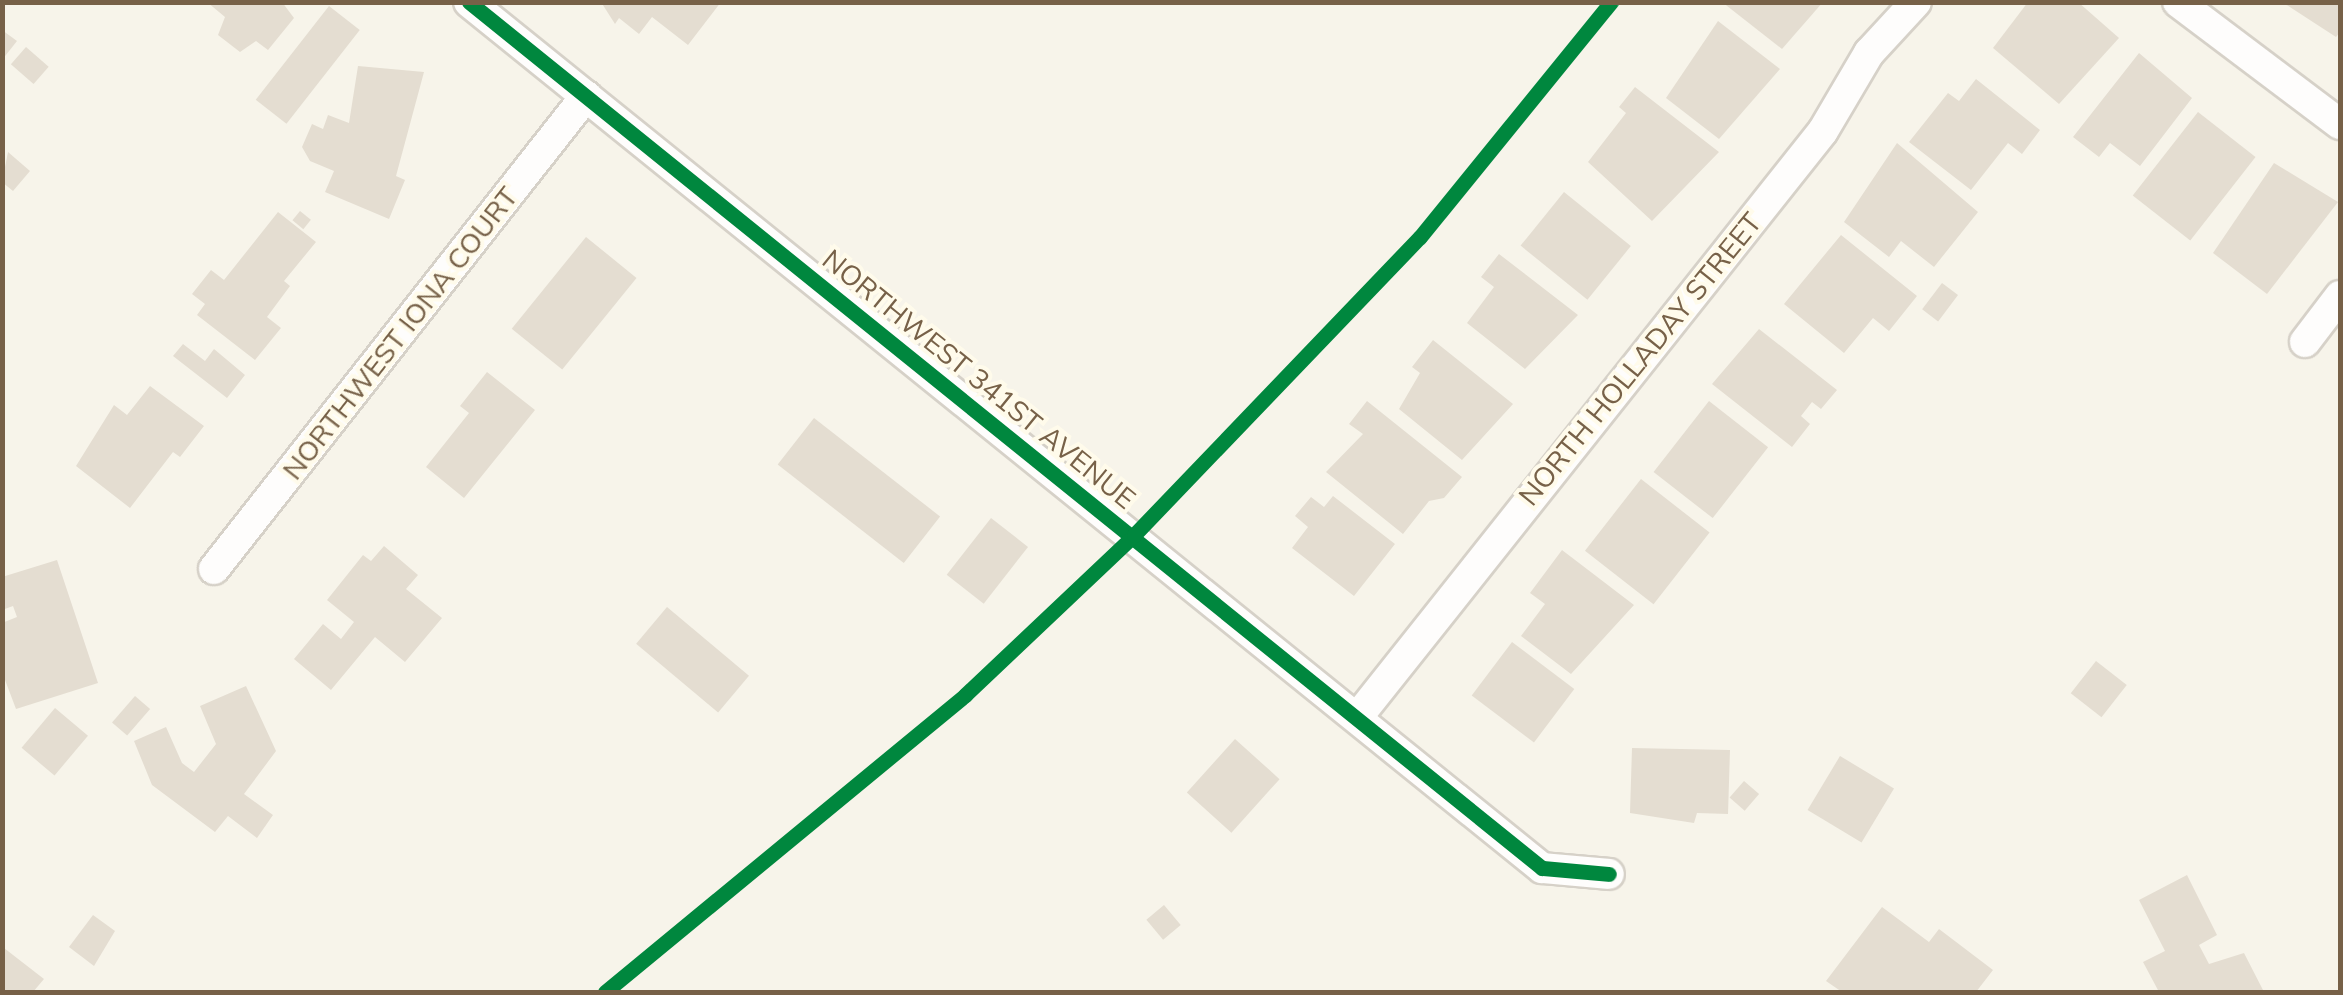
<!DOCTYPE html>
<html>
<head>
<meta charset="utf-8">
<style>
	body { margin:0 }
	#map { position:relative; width:2343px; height:995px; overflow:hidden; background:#f7f4ea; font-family:Mulish,sans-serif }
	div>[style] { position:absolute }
	.building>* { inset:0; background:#e4ddd1; transform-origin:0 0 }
	.roads { filter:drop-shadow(2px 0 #d6d1c8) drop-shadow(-2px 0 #d6d1c8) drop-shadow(0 2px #d6d1c8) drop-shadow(0 -2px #d6d1c8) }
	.minor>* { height:30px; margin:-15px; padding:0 15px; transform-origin:15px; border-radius:15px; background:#fefdfc }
	.cycleway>* { height:15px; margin:-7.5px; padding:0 7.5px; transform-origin:7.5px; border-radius:7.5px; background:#00873e }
	span { translate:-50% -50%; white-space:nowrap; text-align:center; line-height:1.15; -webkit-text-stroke:8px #fffbeb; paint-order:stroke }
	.street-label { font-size:28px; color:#776148 }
	.frame { position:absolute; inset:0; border:5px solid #776148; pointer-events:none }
</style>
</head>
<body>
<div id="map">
	<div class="building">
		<div style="clip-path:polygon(207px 2px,282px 2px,294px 18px,268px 50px,256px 41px,240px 52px,218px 35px,225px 17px)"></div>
		<div style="clip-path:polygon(601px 2px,721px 2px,688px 45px,652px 17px,639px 34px,619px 18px,615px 24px)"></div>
		<div style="clip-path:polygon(1722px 2px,1823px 2px,1782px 49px)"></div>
		<div style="clip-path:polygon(2028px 2px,2078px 2px,2119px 38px,2059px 104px,1993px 48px)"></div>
		<div style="clip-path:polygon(2282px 2px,2340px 2px,2340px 32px,2336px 37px)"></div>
		<div style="left:329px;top:6px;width:39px;height:119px;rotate:38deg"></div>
		<div style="clip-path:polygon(1718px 21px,1780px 69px,1719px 139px,1666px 98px)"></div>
		<div style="clip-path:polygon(2px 30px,17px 41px,2px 60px)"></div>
		<div style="left:26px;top:47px;width:30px;height:23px;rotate:41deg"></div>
		<div style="clip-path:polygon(2139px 53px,2192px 98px,2140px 166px,2110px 143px,2099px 157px,2073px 137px)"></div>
		<div style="clip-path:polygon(358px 66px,424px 72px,396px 176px,405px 180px,389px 219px,325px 192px,334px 171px,310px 161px,302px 147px,312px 124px,323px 129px,328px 115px,349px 123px)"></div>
		<div style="clip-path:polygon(1976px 79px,2040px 130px,2022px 154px,2008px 143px,1971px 190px,1909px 142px,1948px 93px,1959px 101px)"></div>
		<div style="clip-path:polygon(1635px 87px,1719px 152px,1652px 221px,1588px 162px,1626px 113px,1619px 107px)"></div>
		<div style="left:2198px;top:112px;width:73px;height:106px;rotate:38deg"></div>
		<div style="clip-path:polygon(1897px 143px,1978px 212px,1934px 267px,1901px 241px,1889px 257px,1844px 222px)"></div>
		<div style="clip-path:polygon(8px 152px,30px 171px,13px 191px,2px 182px)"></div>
		<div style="clip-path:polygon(2274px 163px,2338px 202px,2267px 294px,2213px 253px)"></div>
		<div style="left:1564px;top:192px;width:86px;height:69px;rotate:39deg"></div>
		<div style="left:300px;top:211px;width:14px;height:12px;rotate:39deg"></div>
		<div style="clip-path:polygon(278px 212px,316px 242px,284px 281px,290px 286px,267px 317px,281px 328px,255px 360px,197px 315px,205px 304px,192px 294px,211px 270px,224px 280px)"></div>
		<div style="clip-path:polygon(1841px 235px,1917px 296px,1889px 331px,1873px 318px,1844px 353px,1784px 304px)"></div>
		<div style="left:586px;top:237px;width:65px;height:118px;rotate:39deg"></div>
		<div style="clip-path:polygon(1499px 254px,1578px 315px,1525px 369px,1467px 323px,1494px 287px,1481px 277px)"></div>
		<div style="left:1942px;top:283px;width:20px;height:33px;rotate:37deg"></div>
		<div style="clip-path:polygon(1759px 329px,1837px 390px,1821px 409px,1812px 402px,1801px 416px,1810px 424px,1792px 447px,1712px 384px)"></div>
		<div style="clip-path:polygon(1433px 340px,1513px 404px,1462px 460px,1399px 409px,1420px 373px,1412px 367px)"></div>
		<div style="clip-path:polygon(183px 344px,205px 361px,214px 349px,245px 375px,227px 398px,173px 356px)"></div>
		<div style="clip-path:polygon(487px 372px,535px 410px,464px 498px,426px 467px,469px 413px,460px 406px)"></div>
		<div style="clip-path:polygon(150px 386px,204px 426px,180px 457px,173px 452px,130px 508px,76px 466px,114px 405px,127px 415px)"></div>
		<div style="clip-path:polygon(1367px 401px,1462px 477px,1444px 498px,1429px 501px,1403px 534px,1326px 472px,1363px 434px,1349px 424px)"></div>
		<div style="left:1709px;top:401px;width:75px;height:90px;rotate:38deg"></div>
		<div style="left:814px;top:418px;width:160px;height:59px;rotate:38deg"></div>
		<div style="left:1641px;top:479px;width:87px;height:91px;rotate:38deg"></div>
		<div style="clip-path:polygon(1333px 496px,1395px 544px,1354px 596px,1292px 548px,1308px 527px,1295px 516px,1311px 497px,1324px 507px)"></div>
		<div style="left:991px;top:518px;width:47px;height:72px;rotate:38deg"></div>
		<div style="clip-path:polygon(384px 546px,418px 575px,406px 589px,442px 618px,405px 662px,375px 637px,331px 690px,294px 659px,323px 624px,341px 639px,354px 622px,327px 600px,363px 555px,371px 561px)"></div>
		<div style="clip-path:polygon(1562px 550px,1634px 605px,1571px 674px,1521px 636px,1545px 604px,1530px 593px)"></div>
		<div style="clip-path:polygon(57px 560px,98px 683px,16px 709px,2px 672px,2px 623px,17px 617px,13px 606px,2px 610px,2px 577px)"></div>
		<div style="left:667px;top:607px;width:107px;height:48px;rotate:40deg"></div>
		<div style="left:1512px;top:642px;width:78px;height:67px;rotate:37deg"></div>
		<div style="left:2096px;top:661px;width:39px;height:41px;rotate:38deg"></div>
		<div style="clip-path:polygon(246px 686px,276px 751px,244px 794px,273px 815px,257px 838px,228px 816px,215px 832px,152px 785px,134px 741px,166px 727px,182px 763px,194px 772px,216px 744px,200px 706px)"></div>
		<div style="left:135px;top:696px;width:20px;height:35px;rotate:41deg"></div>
		<div style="left:55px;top:708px;width:43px;height:52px;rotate:40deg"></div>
		<div style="left:1235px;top:739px;width:60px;height:72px;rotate:42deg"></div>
		<div style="clip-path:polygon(1632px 748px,1730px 750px,1728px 814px,1697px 813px,1694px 823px,1630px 813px)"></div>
		<div style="left:1840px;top:756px;width:63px;height:63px;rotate:31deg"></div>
		<div style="left:1744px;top:781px;width:20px;height:22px;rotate:41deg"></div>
		<div style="clip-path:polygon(2187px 875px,2217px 935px,2199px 945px,2209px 964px,2244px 953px,2264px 992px,2159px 992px,2143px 962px,2165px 951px,2139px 900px)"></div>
		<div style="left:1164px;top:905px;width:26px;height:23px;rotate:50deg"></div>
		<div style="clip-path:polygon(1882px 907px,1929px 942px,1939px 929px,1993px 970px,1976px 992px,1842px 992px,1826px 981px)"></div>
		<div style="clip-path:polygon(93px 915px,115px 931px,94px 966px,69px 947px)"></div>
		<div style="clip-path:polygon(4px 948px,44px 979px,33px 992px,2px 992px)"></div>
	</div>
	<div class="roads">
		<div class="minor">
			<div style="left:469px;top:2px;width:1379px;rotate:38.91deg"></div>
			<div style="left:1542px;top:868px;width:67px;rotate:5.1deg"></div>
			<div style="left:2178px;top:2px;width:203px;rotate:37deg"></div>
			<div style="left:2305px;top:342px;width:58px;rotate:-52.7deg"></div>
			<div style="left:214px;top:569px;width:602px;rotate:-51.82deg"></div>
			<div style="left:1360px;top:714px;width:744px;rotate:-51.54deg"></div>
			<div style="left:1823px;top:131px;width:91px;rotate:-59.5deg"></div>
			<div style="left:1869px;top:53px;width:69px;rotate:-47.3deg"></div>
		</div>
	</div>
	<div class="cycleway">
		<div style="left:469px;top:2px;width:1379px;rotate:38.91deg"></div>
		<div style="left:1542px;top:868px;width:67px;rotate:5.1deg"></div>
		<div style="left:605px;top:992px;width:467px;rotate:-39.5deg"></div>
		<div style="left:965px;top:695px;width:233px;rotate:-43.4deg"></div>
		<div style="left:1134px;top:535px;width:413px;rotate:-46.2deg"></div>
		<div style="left:1420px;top:237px;width:303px;rotate:-50.9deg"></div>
	</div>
	<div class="street-label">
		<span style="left:400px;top:333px;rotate:-52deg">NORTHWEST IONA COURT</span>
		<span style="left:1640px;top:359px;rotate:-51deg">NORTH HOLLADAY STREET</span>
		<span style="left:979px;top:379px;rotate:39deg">NORTHWEST 341ST AVENUE</span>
	</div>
	<div class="frame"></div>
</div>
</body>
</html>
